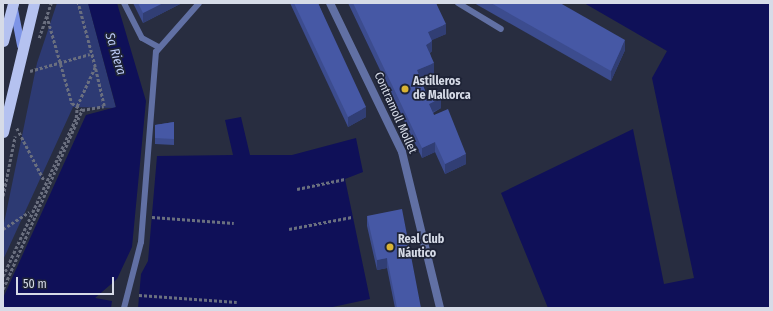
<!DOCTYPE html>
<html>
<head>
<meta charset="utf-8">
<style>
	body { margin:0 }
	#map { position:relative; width:773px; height:311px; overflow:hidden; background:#282d40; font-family:"Fira Sans Condensed",sans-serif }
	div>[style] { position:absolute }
	.green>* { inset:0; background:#2d3a73 }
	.water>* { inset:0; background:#0f1058 }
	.path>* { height:2.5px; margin-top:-1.25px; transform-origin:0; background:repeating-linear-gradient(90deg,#6a6f7f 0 3px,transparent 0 5px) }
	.service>* { height:6px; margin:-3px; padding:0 3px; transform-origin:3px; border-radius:3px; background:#6170a4 }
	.minor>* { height:8px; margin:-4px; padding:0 4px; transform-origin:4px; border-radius:4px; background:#6170a4 }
	.secondary>* { height:8px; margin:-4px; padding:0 4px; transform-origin:4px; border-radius:4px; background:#7d94e6 }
	.trunk>* { height:11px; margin:-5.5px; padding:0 5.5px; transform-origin:5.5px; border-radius:5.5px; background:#b5c2f0 }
	.wall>* { inset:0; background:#3c4c8e }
	.shaded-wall>* { inset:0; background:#313e74 }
	.building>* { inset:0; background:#4658a5 }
	.dots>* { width:11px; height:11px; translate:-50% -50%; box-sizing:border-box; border:2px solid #1e2336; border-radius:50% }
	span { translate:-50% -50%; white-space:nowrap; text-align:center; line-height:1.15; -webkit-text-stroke:3.5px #1e2336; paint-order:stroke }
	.poi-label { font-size:12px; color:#d6dbe7; font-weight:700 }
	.left { translate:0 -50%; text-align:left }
	.street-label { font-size:12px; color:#d6dbe7 }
	.water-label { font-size:13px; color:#beccf7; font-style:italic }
	.frame { position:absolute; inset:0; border:4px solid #d6dbe7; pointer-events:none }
	.scale { position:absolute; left:16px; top:277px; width:98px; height:18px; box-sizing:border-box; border:2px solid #d6dbe7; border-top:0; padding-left:5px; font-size:12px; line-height:14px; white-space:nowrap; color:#d6dbe7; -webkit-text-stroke:3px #1e2336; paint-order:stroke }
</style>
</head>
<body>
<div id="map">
	<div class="green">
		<div style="clip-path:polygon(57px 3px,88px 3px,116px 108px,73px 107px,3px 260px,3px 228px,37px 63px)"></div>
	</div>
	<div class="water">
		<div style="clip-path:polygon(88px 3px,117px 3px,146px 101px,132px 247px,117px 279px,95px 298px,112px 301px,111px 308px,3px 308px,3px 298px,86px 115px,116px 107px)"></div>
		<div style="clip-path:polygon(584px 3px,770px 3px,770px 308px,548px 308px,501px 193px,633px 129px,664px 284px,694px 278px,652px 78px,667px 51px)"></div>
		<div style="clip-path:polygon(241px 117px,250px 155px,292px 155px,356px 138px,363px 172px,345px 179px,370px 299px,328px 308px,138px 308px,141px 274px,148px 261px,157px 156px,233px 155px,225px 120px)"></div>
	</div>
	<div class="path">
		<div style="left:47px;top:16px;width:91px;rotate:74deg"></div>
		<div style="left:72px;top:103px;width:12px;rotate:35deg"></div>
		<div style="left:39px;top:38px;width:37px;rotate:-71deg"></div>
		<div style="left:30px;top:71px;width:62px;rotate:-15.8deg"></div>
		<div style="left:17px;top:128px;width:59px;rotate:62.6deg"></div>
		<div style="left:297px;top:189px;width:49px;rotate:-11.8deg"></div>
		<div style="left:3px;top:196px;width:61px;rotate:-78.7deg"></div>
		<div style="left:152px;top:217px;width:82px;rotate:4.2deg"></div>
		<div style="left:3px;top:229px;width:31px;rotate:-33deg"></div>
		<div style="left:289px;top:229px;width:64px;rotate:-10.8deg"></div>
		<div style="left:3px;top:276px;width:174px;rotate:-65.2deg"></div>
		<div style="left:76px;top:118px;width:12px;rotate:-85deg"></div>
		<div style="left:77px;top:106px;width:43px;rotate:-65.2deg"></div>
		<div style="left:95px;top:67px;width:66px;rotate:-104.9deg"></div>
		<div style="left:3px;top:289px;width:196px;rotate:-66.2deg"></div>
		<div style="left:82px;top:110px;width:22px;rotate:-10deg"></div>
		<div style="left:104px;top:106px;width:40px;rotate:-103deg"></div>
		<div style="left:139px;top:295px;width:98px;rotate:4.1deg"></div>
	</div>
	<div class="service">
		<div style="left:124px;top:3px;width:39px;rotate:63deg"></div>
		<div style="left:142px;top:38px;width:18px;rotate:29deg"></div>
		<div style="left:458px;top:3px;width:50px;rotate:31.2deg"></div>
		<div style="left:124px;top:308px;width:68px;rotate:-75.6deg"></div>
		<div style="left:141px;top:242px;width:191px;rotate:-85.5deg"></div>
		<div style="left:156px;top:52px;width:65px;rotate:-48.7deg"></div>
	</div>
	<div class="minor">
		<div style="left:330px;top:3px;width:165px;rotate:64.2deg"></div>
		<div style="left:402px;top:152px;width:161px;rotate:76.3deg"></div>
	</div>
	<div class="secondary">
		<div style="left:13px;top:4px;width:42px;rotate:79deg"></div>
	</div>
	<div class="trunk">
		<div style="left:3px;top:41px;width:39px;rotate:-75deg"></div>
		<div style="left:3px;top:132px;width:133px;rotate:-76.5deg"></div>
	</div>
	<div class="wall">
		<div style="clip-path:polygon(133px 3px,182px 3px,143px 23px)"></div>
		<div style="clip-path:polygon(290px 3px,318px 3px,366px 117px,348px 127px)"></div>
		<div style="clip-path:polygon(348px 3px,436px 3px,446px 34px,431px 40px,432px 51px,430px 53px,434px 73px,420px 79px,426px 93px,441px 108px,433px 113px,434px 115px,466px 164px,445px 174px,435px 152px,422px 158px)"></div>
		<div style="clip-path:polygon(474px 3px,560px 3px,625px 50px,611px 81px)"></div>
		<div style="clip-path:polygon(174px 122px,174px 145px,155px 144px,155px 125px)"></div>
		<div style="clip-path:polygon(367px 216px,421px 308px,395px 308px,387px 268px,377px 270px,367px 226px)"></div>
	</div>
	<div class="shaded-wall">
		<div style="clip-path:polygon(163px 3px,182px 3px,143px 23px,143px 13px)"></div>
		<div style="clip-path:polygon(446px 24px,446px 34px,428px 42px,428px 32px)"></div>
		<div style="clip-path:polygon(625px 40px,625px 50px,611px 81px,611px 71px)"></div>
		<div style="clip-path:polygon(432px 41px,432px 51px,426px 55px,426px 45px)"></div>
		<div style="clip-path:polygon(434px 63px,434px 73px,417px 80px,417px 70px)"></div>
		<div style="clip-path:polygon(441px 98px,441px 108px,429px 114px,429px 104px)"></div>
		<div style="clip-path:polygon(366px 107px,366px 117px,348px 127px,348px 117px)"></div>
		<div style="clip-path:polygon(435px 142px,435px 152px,422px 158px,422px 148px)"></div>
		<div style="clip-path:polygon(466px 154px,466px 164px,445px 174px,445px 164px)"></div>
		<div style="clip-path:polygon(387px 258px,387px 268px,377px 270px,377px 260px)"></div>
	</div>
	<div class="building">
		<div style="clip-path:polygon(138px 3px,163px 3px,143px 13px)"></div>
		<div style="clip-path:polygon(294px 3px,318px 3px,366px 107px,348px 117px)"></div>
		<div style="clip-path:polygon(353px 3px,436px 3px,446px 24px,428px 32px,432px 41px,426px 45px,434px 63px,417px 70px,426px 93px,438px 90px,441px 98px,429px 104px,434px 115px,448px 109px,466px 154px,445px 164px,435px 142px,422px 148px)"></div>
		<div style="clip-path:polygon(491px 3px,560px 3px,625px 40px,611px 71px)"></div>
		<div style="clip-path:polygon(174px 122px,174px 139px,155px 138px,155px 125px)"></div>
		<div style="clip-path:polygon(402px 209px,421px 308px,397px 308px,387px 258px,377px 260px,367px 216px)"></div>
	</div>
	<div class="dots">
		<div style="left:405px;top:89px;background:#d9b334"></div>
		<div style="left:390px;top:247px;background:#d9b334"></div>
	</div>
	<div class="poi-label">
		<span class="left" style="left:413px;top:89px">Astilleros<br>de Mallorca</span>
		<span class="left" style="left:398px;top:247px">Real Club<br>Náutico</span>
	</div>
	<div class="street-label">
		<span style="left:395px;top:113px;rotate:66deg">Contramoll Mollet</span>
	</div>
	<div class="water-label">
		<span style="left:115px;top:54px;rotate:73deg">Sa Riera</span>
	</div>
	<div class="frame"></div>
	<div class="scale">50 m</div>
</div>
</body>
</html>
